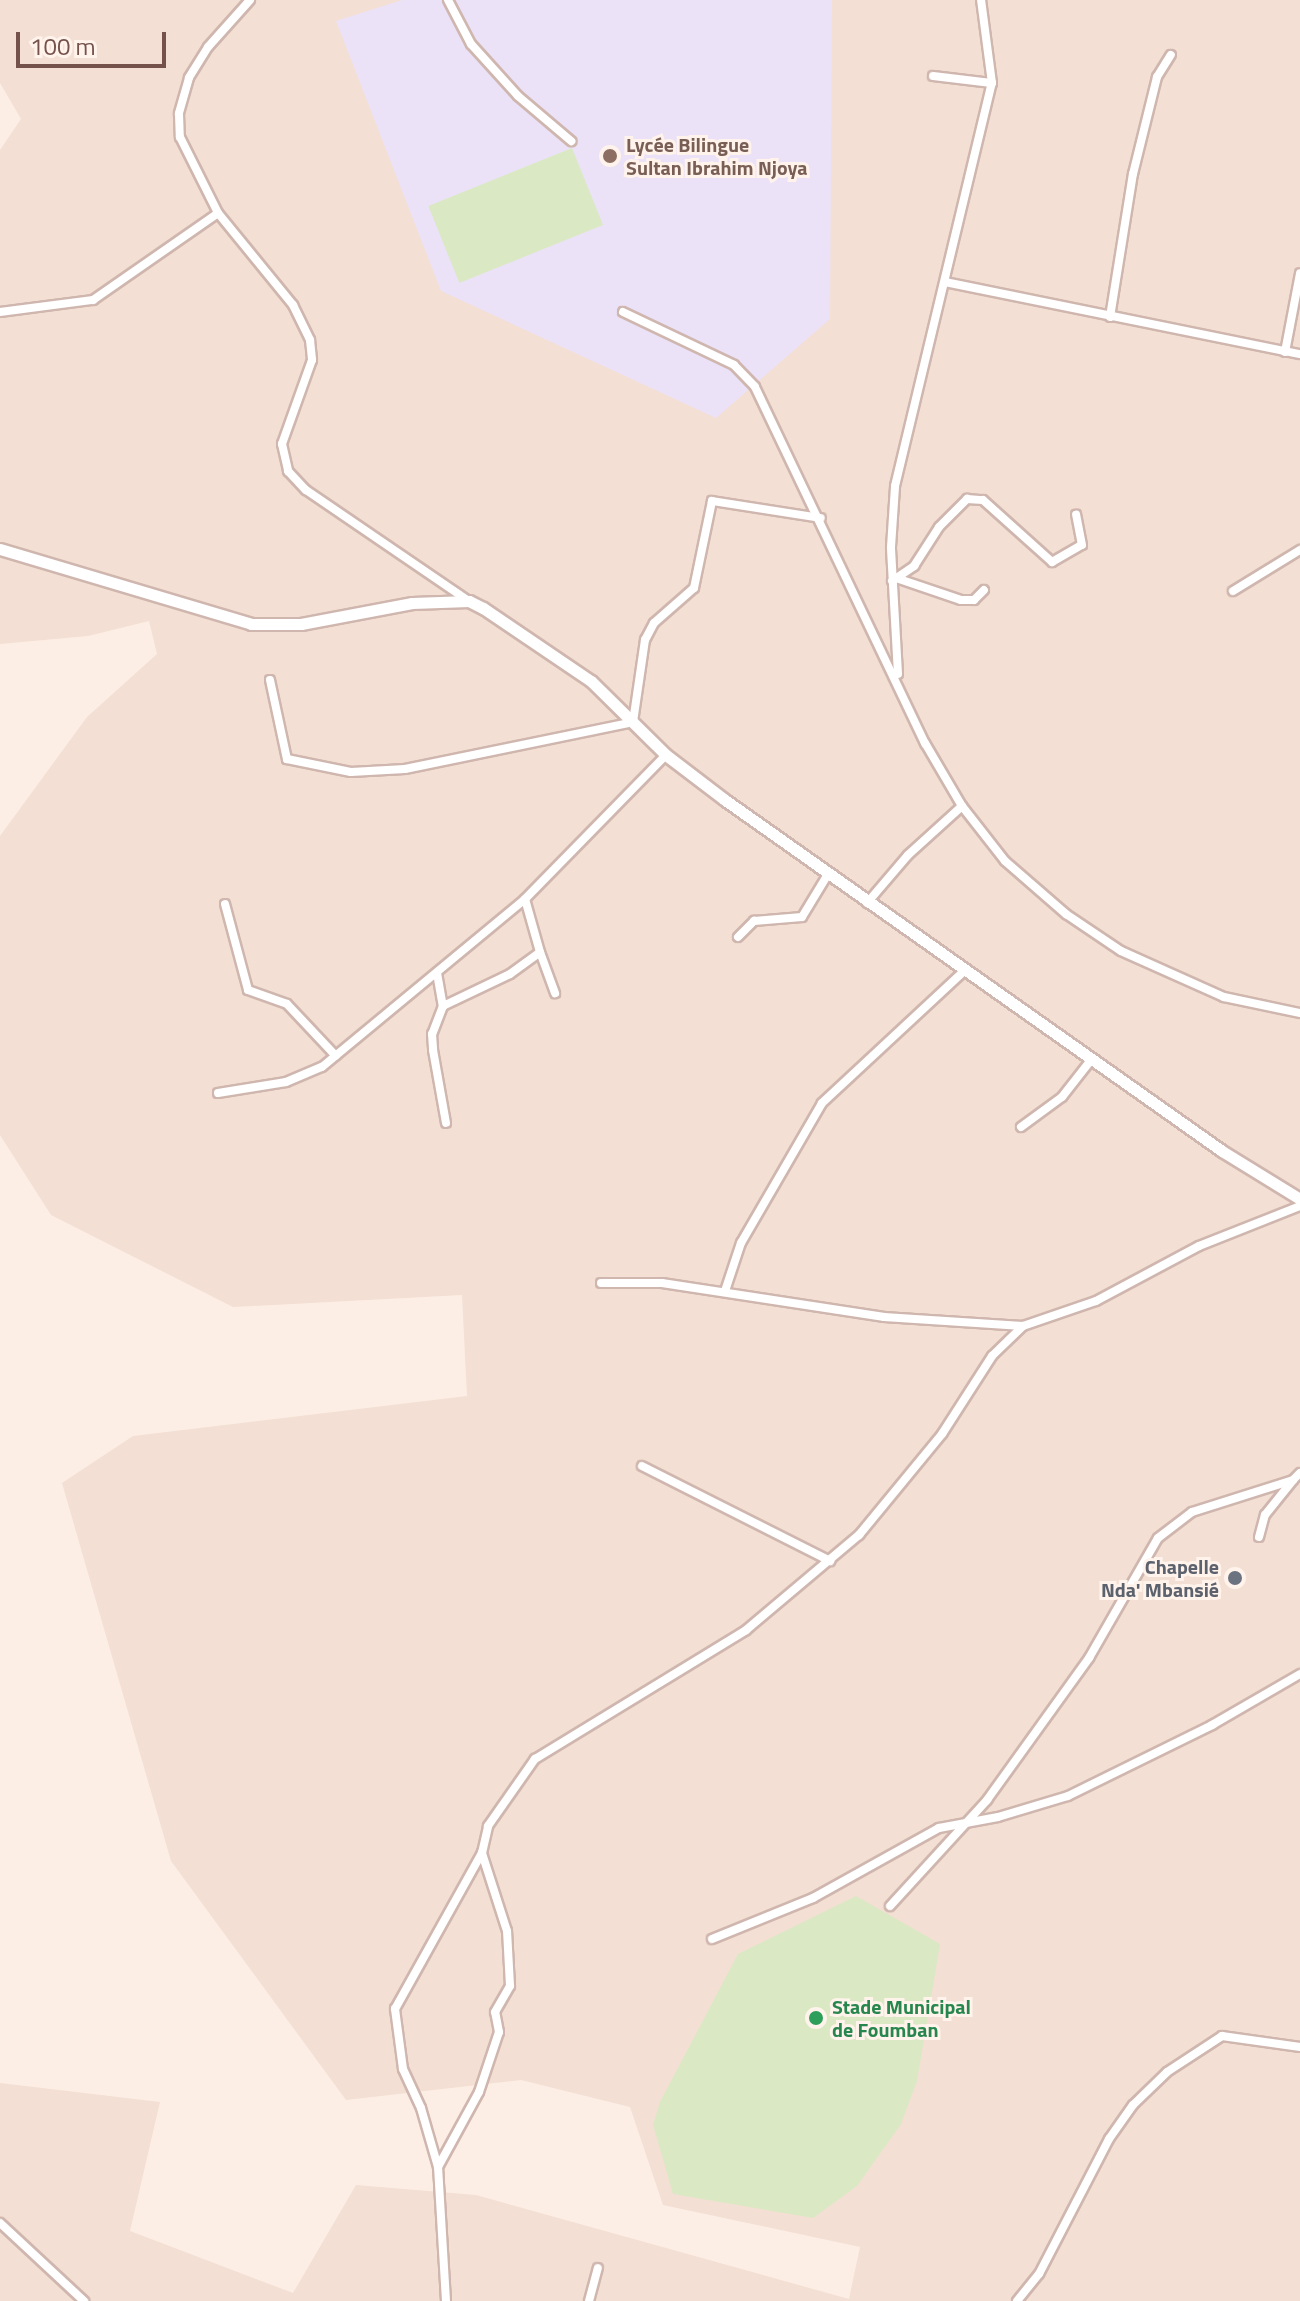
<!DOCTYPE html>
<html>
<head>
<meta charset="utf-8">
<style>
	body { margin:0 }
	#map { position:relative; width:1300px; height:2301px; overflow:hidden; background:#fceee5; font-family:"Titillium Web",sans-serif }
	div>[style] { position:absolute }
	.residential>* { inset:0; background:#f3dfd3 }
	.education>* { inset:0; background:#ebe2f8 }
	.green>* { inset:0; background:#dae9c4; transform-origin:0 0 }
	.roads { filter:drop-shadow(2px 0 #cfb6ae) drop-shadow(-2px 0 #cfb6ae) drop-shadow(0 2px #cfb6ae) drop-shadow(0 -2px #cfb6ae) }
	.street>* { height:8px; margin:-4px; padding:0 4px; transform-origin:4px; border-radius:4px; background:#fff }
	.secondary>* { height:11px; margin:-5.5px; padding:0 5.5px; transform-origin:5.5px; border-radius:5.5px; background:#fff }
	.dots>* { width:22px; height:22px; translate:-50% -50%; box-sizing:border-box; border:4px solid #fff3eb; border-radius:50% }
	span { translate:-50% -50%; white-space:nowrap; text-align:center; line-height:1.15; -webkit-text-stroke:6px #fff3eb; paint-order:stroke }
	.education-label { font-size:20px; color:#785e54; font-weight:700 }
	.left { translate:0 -50%; text-align:left }
	.worship-label { font-size:20px; color:#5b616d; font-weight:700 }
	.right { translate:-100% -50%; text-align:right }
	.leisure-label { font-size:20px; color:#27864d; font-weight:700 }
	.scale { position:absolute; left:16px; top:32px; width:150px; height:36px; box-sizing:border-box; border:4px solid #74514a; border-top:0; padding-left:10px; font-size:24px; line-height:28px; white-space:nowrap; color:#74514a; -webkit-text-stroke:6px #fff3eb; paint-order:stroke }
</style>
</head>
<body>
<div id="map">
	<div class="residential">
		<div style="clip-path:polygon(0 0,1300px 0,1300px 2301px,0 2301px,0 2083px,160px 2102px,130px 2231px,293px 2293px,356px 2185px,476px 2195px,849px 2299px,860px 2247px,663px 2205px,630px 2107px,521px 2080px,346px 2100px,171px 1861px,62px 1483px,133px 1436px,467px 1396px,462px 1295px,233px 1307px,51px 1215px,0 1135px,0 836px,87px 717px,157px 654px,149px 621px,88px 636px,0 644px,0 150px,21px 119px,0 83px)"></div>
	</div>
	<div class="education">
		<div style="clip-path:polygon(402px 0,832px 0,830px 319px,716px 418px,441px 291px,336px 21px)"></div>
	</div>
	<div class="green">
		<div style="left:572px;top:148px;width:83px;height:155px;rotate:68deg"></div>
		<div style="clip-path:polygon(856px 1896px,940px 1944px,917px 2081px,901px 2124px,857px 2186px,813px 2218px,673px 2194px,653px 2125px,660px 2102px,738px 1954px)"></div>
	</div>
	<div class="roads">
		<div class="street">
			<div style="left:250px;top:0;width:63px;rotate:131.8deg"></div>
			<div style="left:208px;top:47px;width:36px;rotate:122deg"></div>
			<div style="left:189px;top:78px;width:37px;rotate:106deg"></div>
			<div style="left:179px;top:114px;width:23px;rotate:88deg"></div>
			<div style="left:180px;top:137px;width:85px;rotate:63.4deg"></div>
			<div style="left:218px;top:213px;width:119px;rotate:50.8deg"></div>
			<div style="left:293px;top:305px;width:39px;rotate:64deg"></div>
			<div style="left:310px;top:340px;width:20px;rotate:84deg"></div>
			<div style="left:312px;top:360px;width:89px;rotate:109.7deg"></div>
			<div style="left:282px;top:444px;width:28px;rotate:77deg"></div>
			<div style="left:288px;top:471px;width:26px;rotate:47deg"></div>
			<div style="left:306px;top:490px;width:197px;rotate:34.3deg"></div>
			<div style="left:448px;top:0;width:50px;rotate:62.4deg"></div>
			<div style="left:471px;top:44px;width:70px;rotate:47.9deg"></div>
			<div style="left:518px;top:96px;width:70px;rotate:40.3deg"></div>
			<div style="left:933px;top:76px;width:59px;rotate:6.8deg"></div>
			<div style="left:945px;top:282px;width:362px;rotate:11.5deg"></div>
			<div style="left:0;top:312px;width:94px;rotate:-7.4deg"></div>
			<div style="left:93px;top:300px;width:152px;rotate:-34.8deg"></div>
			<div style="left:623px;top:312px;width:123px;rotate:25.5deg"></div>
			<div style="left:734px;top:365px;width:30px;rotate:46deg"></div>
			<div style="left:755px;top:387px;width:395px;rotate:64.5deg"></div>
			<div style="left:925px;top:743px;width:73px;rotate:59.6deg"></div>
			<div style="left:962px;top:806px;width:70px;rotate:52deg"></div>
			<div style="left:1005px;top:861px;width:81px;rotate:41deg"></div>
			<div style="left:1066px;top:914px;width:66px;rotate:33.9deg"></div>
			<div style="left:1121px;top:951px;width:113px;rotate:24.1deg"></div>
			<div style="left:1224px;top:997px;width:78px;rotate:11.9deg"></div>
			<div style="left:1110px;top:317px;width:145px;rotate:-80.9deg"></div>
			<div style="left:1133px;top:174px;width:100px;rotate:-76.1deg"></div>
			<div style="left:1157px;top:77px;width:26px;rotate:-58deg"></div>
			<div style="left:1285px;top:352px;width:80px;rotate:-79.2deg"></div>
			<div style="left:899px;top:579px;width:65px;rotate:18.7deg"></div>
			<div style="left:961px;top:600px;width:13px"></div>
			<div style="left:974px;top:600px;width:14px;rotate:-45deg"></div>
			<div style="left:892px;top:581px;width:27px;rotate:-34deg"></div>
			<div style="left:914px;top:566px;width:46px;rotate:-57.3deg"></div>
			<div style="left:939px;top:527px;width:40px;rotate:-45deg"></div>
			<div style="left:967px;top:499px;width:16px;rotate:4deg"></div>
			<div style="left:983px;top:500px;width:93px;rotate:41.9deg"></div>
			<div style="left:1052px;top:562px;width:34px;rotate:-30deg"></div>
			<div style="left:1082px;top:545px;width:31px;rotate:-101deg"></div>
			<div style="left:1233px;top:591px;width:79px;rotate:-31.5deg"></div>
			<div style="left:898px;top:674px;width:127px;rotate:-93.2deg"></div>
			<div style="left:891px;top:547px;width:61px;rotate:-86.2deg"></div>
			<div style="left:895px;top:486px;width:415px;rotate:-76.5deg"></div>
			<div style="left:992px;top:83px;width:84px;rotate:-97.5deg"></div>
			<div style="left:270px;top:680px;width:81px;rotate:77.9deg"></div>
			<div style="left:287px;top:759px;width:65px;rotate:11.5deg"></div>
			<div style="left:351px;top:772px;width:54px;rotate:-3.2deg"></div>
			<div style="left:405px;top:769px;width:233px;rotate:-11.6deg"></div>
			<div style="left:633px;top:722px;width:83px;rotate:-81.7deg"></div>
			<div style="left:645px;top:640px;width:19px;rotate:-62deg"></div>
			<div style="left:654px;top:623px;width:53px;rotate:-41.2deg"></div>
			<div style="left:694px;top:588px;width:89px;rotate:-78.3deg"></div>
			<div style="left:712px;top:501px;width:110px;rotate:8.9deg"></div>
			<div style="left:867px;top:903px;width:63px;rotate:-49.5deg"></div>
			<div style="left:908px;top:855px;width:73px;rotate:-42.2deg"></div>
			<div style="left:225px;top:904px;width:89px;rotate:75deg"></div>
			<div style="left:248px;top:990px;width:41px;rotate:19.7deg"></div>
			<div style="left:287px;top:1004px;width:71px;rotate:46.7deg"></div>
			<div style="left:738px;top:937px;width:23px;rotate:-45deg"></div>
			<div style="left:754px;top:921px;width:48px;rotate:-4.8deg"></div>
			<div style="left:802px;top:917px;width:50px;rotate:-58.8deg"></div>
			<div style="left:540px;top:952px;width:44px;rotate:69.9deg"></div>
			<div style="left:437px;top:973px;width:34px;rotate:80deg"></div>
			<div style="left:443px;top:1006px;width:30px;rotate:111deg"></div>
			<div style="left:432px;top:1034px;width:16px;rotate:86deg"></div>
			<div style="left:433px;top:1050px;width:74px;rotate:79.9deg"></div>
			<div style="left:443px;top:1006px;width:74px;rotate:-25.5deg"></div>
			<div style="left:510px;top:974px;width:37px;rotate:-36deg"></div>
			<div style="left:540px;top:952px;width:55px;rotate:-105.8deg"></div>
			<div style="left:218px;top:1093px;width:69px;rotate:-9.2deg"></div>
			<div style="left:286px;top:1082px;width:39px;rotate:-23deg"></div>
			<div style="left:322px;top:1067px;width:264px;rotate:-39.6deg"></div>
			<div style="left:525px;top:899px;width:202px;rotate:-45.6deg"></div>
			<div style="left:1021px;top:1127px;width:51px;rotate:-36.2deg"></div>
			<div style="left:1062px;top:1097px;width:47px;rotate:-51.9deg"></div>
			<div style="left:601px;top:1283px;width:61px"></div>
			<div style="left:662px;top:1283px;width:225px;rotate:8.7deg"></div>
			<div style="left:884px;top:1317px;width:139px;rotate:3.7deg"></div>
			<div style="left:1023px;top:1326px;width:77px;rotate:-18.9deg"></div>
			<div style="left:1096px;top:1301px;width:117px;rotate:-28.1deg"></div>
			<div style="left:1199px;top:1246px;width:109px;rotate:-21.6deg"></div>
			<div style="left:725px;top:1291px;width:51px;rotate:-71.6deg"></div>
			<div style="left:741px;top:1243px;width:162px;rotate:-59.9deg"></div>
			<div style="left:822px;top:1103px;width:194px;rotate:-42.9deg"></div>
			<div style="left:642px;top:1466px;width:211px;rotate:26.8deg"></div>
			<div style="left:1259px;top:1537px;width:23px;rotate:-75deg"></div>
			<div style="left:1265px;top:1515px;width:45px;rotate:-51.3deg"></div>
			<div style="left:890px;top:1906px;width:144px;rotate:-47.5deg"></div>
			<div style="left:987px;top:1800px;width:175px;rotate:-54.3deg"></div>
			<div style="left:1089px;top:1658px;width:138px;rotate:-60.1deg"></div>
			<div style="left:1158px;top:1538px;width:43px;rotate:-37.4deg"></div>
			<div style="left:1192px;top:1512px;width:106px;rotate:-17.6deg"></div>
			<div style="left:1293px;top:1480px;width:10px;rotate:-45deg"></div>
			<div style="left:712px;top:1939px;width:109px;rotate:-22.1deg"></div>
			<div style="left:813px;top:1898px;width:144px;rotate:-29.1deg"></div>
			<div style="left:939px;top:1828px;width:60px;rotate:-10.6deg"></div>
			<div style="left:998px;top:1817px;width:73px;rotate:-16.7deg"></div>
			<div style="left:1068px;top:1796px;width:161px;rotate:-26.2deg"></div>
			<div style="left:1212px;top:1725px;width:102px;rotate:-30.1deg"></div>
			<div style="left:438px;top:2167px;width:85px;rotate:-61.3deg"></div>
			<div style="left:479px;top:2092px;width:63px;rotate:-71.6deg"></div>
			<div style="left:499px;top:2032px;width:20px;rotate:-101deg"></div>
			<div style="left:495px;top:2012px;width:30px;rotate:-60deg"></div>
			<div style="left:510px;top:1986px;width:55px;rotate:-93.1deg"></div>
			<div style="left:507px;top:1931px;width:82px;rotate:-107.8deg"></div>
			<div style="left:0;top:2223px;width:115px;rotate:42.9deg"></div>
			<div style="left:446px;top:2301px;width:134px;rotate:-93.4deg"></div>
			<div style="left:438px;top:2167px;width:61px;rotate:-106.1deg"></div>
			<div style="left:421px;top:2108px;width:43px;rotate:-114.8deg"></div>
			<div style="left:403px;top:2069px;width:61px;rotate:-97.6deg"></div>
			<div style="left:395px;top:2009px;width:179px;rotate:-60.9deg"></div>
			<div style="left:482px;top:1853px;width:28px;rotate:-77deg"></div>
			<div style="left:488px;top:1826px;width:82px;rotate:-55deg"></div>
			<div style="left:535px;top:1759px;width:247px;rotate:-31.4deg"></div>
			<div style="left:746px;top:1630px;width:148px;rotate:-40.1deg"></div>
			<div style="left:859px;top:1535px;width:131px;rotate:-50.6deg"></div>
			<div style="left:942px;top:1434px;width:93px;rotate:-57.3deg"></div>
			<div style="left:992px;top:1356px;width:43px;rotate:-44.1deg"></div>
			<div style="left:589px;top:2301px;width:34px;rotate:-75deg"></div>
			<div style="left:1017px;top:2301px;width:35px;rotate:-51deg"></div>
			<div style="left:1039px;top:2274px;width:152px;rotate:-62.6deg"></div>
			<div style="left:1109px;top:2139px;width:42px;rotate:-54.8deg"></div>
			<div style="left:1133px;top:2105px;width:47px;rotate:-44.1deg"></div>
			<div style="left:1167px;top:2072px;width:66px;rotate:-33.2deg"></div>
			<div style="left:1222px;top:2036px;width:79px;rotate:8deg"></div>
		</div>
		<div class="secondary">
			<div style="left:0;top:549px;width:262px;rotate:16.6deg"></div>
			<div style="left:251px;top:624px;width:50px"></div>
			<div style="left:301px;top:624px;width:113px;rotate:-10.7deg"></div>
			<div style="left:412px;top:603px;width:57px;rotate:-2deg"></div>
			<div style="left:469px;top:601px;width:16px;rotate:27deg"></div>
			<div style="left:483px;top:608px;width:130px;rotate:34.1deg"></div>
			<div style="left:591px;top:681px;width:105px;rotate:44.6deg"></div>
			<div style="left:666px;top:755px;width:74px;rotate:37.3deg"></div>
			<div style="left:725px;top:800px;width:608px;rotate:35.23deg"></div>
			<div style="left:1222px;top:1151px;width:92px;rotate:31.6deg"></div>
		</div>
	</div>
	<div class="dots">
		<div style="left:610px;top:156px;background:#8d6e63"></div>
		<div style="left:1235px;top:1578px;background:#6b7280"></div>
		<div style="left:816px;top:2018px;background:#2e9e5b"></div>
	</div>
	<div class="education-label">
		<span class="left" style="left:626px;top:156px">Lycée Bilingue<br>Sultan Ibrahim Njoya</span>
	</div>
	<div class="worship-label">
		<span class="right" style="left:1219px;top:1578px">Chapelle<br>Nda' Mbansié</span>
	</div>
	<div class="leisure-label">
		<span class="left" style="left:832px;top:2018px">Stade Municipal<br>de Foumban</span>
	</div>
	<div class="scale">100 m</div>
</div>
</body>
</html>
